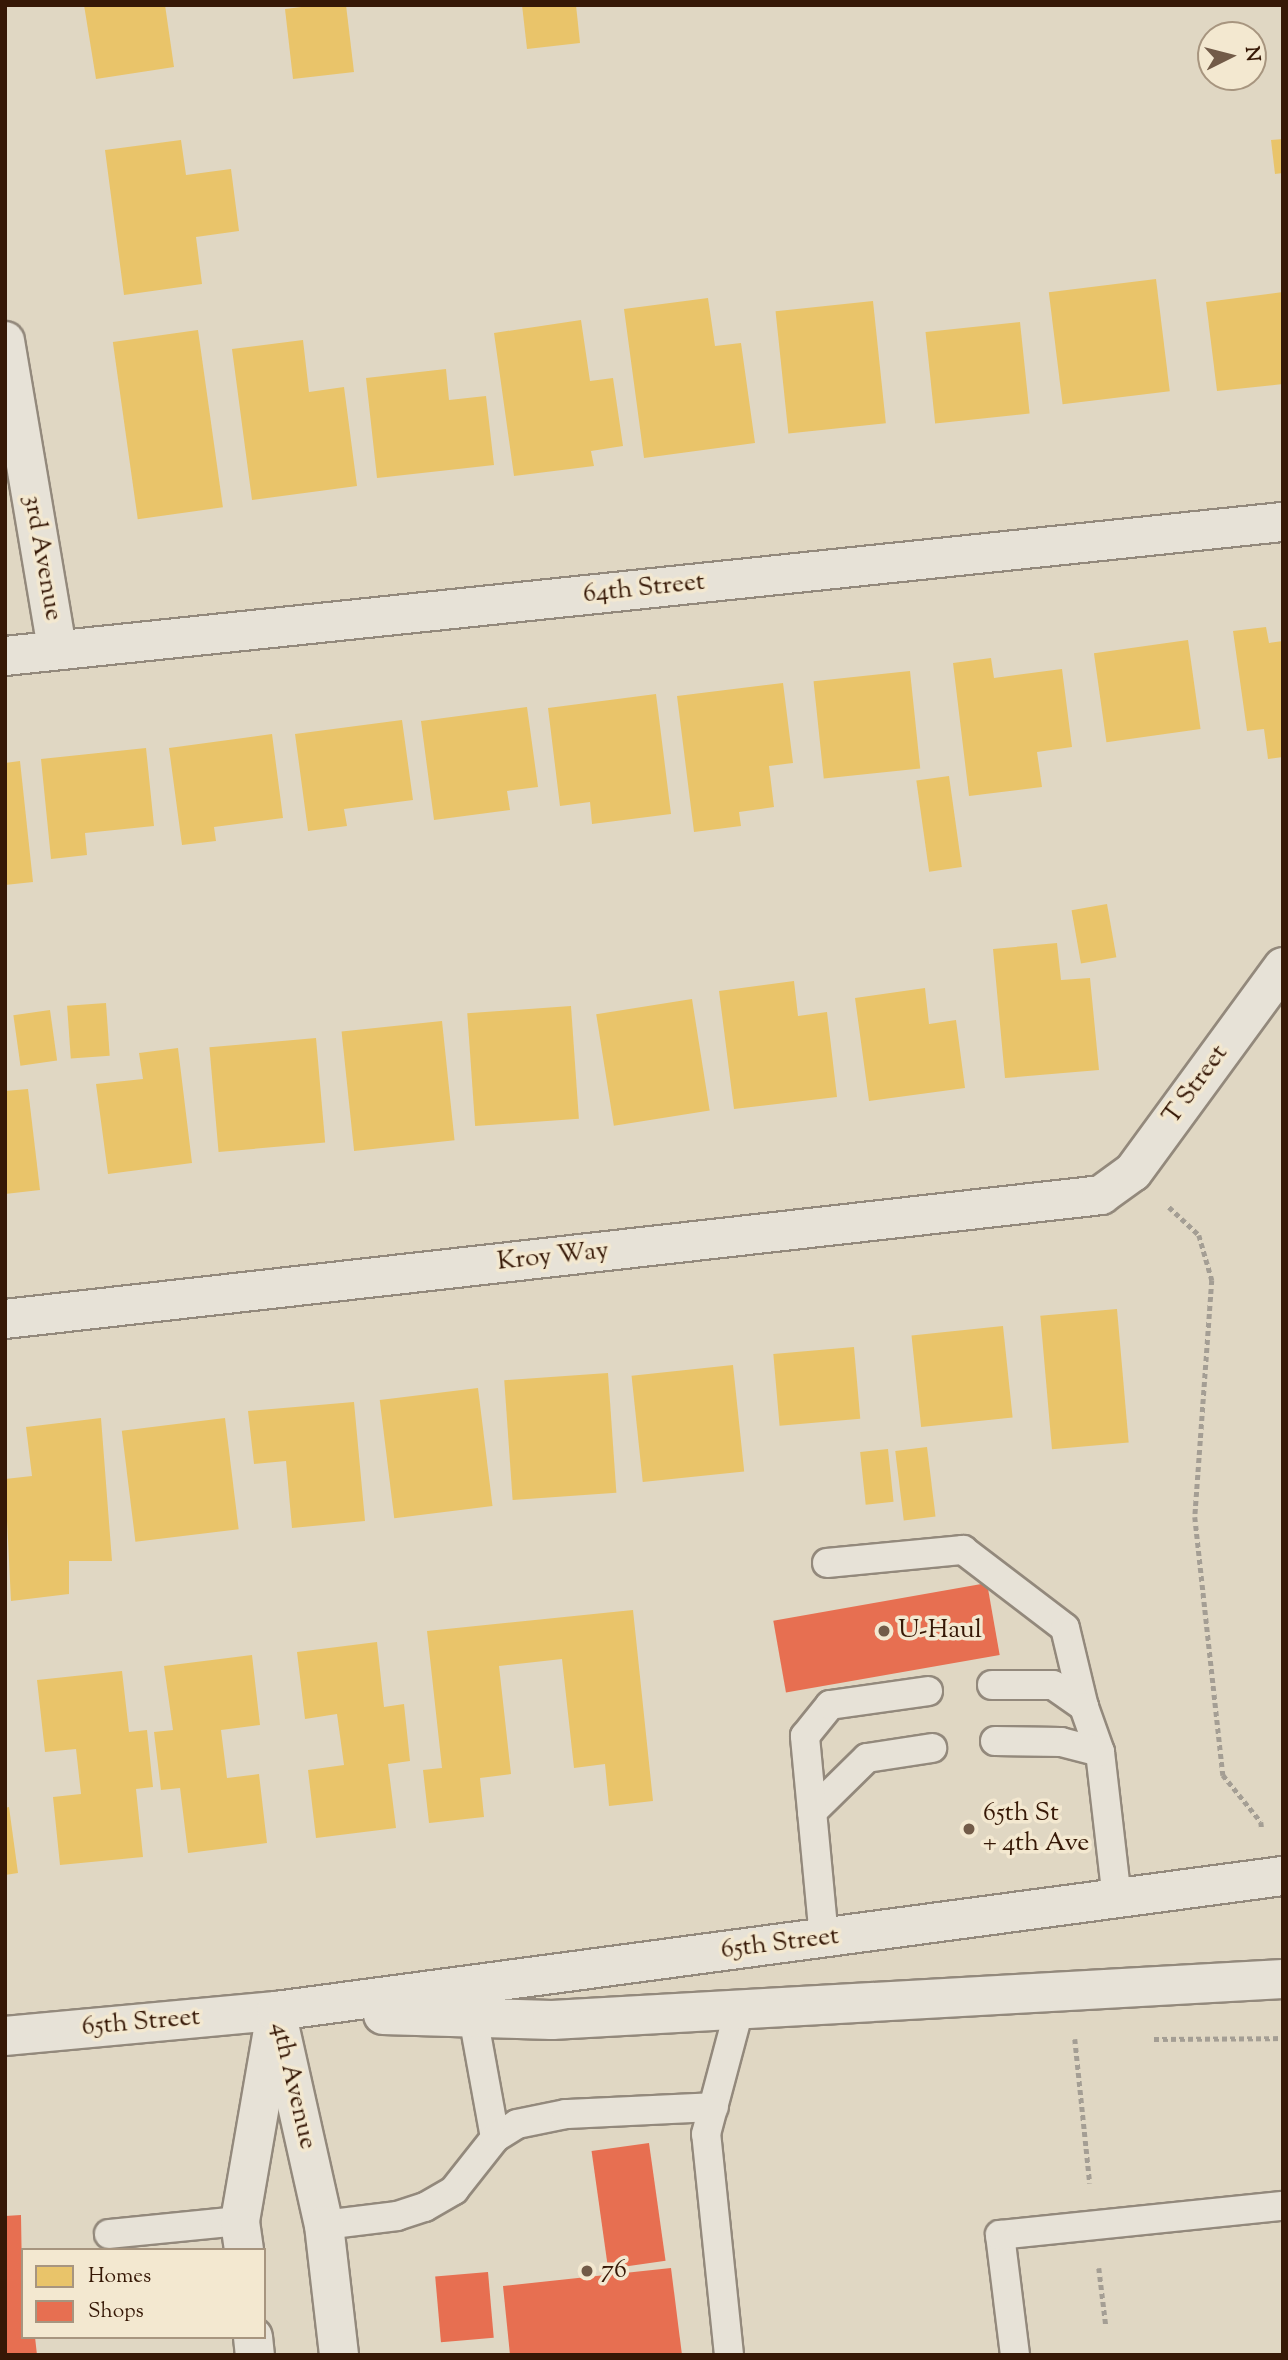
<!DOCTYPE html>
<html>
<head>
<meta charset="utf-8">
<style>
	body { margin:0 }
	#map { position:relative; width:1288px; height:2360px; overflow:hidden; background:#e0d7c3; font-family:"Sorts Mill Goudy",serif }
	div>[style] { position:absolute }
	.homes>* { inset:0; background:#e9c46a; transform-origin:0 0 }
	.shops>* { inset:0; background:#e76f51; transform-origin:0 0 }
	.path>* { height:4.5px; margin-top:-2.25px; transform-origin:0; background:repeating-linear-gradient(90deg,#a49e94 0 5px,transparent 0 8.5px) }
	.roads { filter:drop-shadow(2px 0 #93897c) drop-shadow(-2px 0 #93897c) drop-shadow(0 2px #93897c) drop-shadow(0 -2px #93897c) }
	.service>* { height:28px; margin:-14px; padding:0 14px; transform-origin:14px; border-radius:14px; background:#e7e2d7 }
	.minor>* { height:38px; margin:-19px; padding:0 19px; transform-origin:19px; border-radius:19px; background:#e7e2d7 }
	.secondary>* { height:38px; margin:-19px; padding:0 19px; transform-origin:19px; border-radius:19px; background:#e7e2d7 }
	.dots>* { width:19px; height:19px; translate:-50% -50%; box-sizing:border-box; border:4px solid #f3e8d0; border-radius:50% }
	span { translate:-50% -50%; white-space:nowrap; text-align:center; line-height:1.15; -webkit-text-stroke:7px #f3e8d0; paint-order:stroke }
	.street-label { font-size:26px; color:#361806 }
	.poi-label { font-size:26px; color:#361806 }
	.left { translate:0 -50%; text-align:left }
	.frame { position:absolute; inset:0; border:7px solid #361806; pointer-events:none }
	.legend { position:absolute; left:21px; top:2248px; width:245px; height:91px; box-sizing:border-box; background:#f3e8d0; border:2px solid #a7957f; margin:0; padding:9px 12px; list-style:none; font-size:21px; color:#361806 }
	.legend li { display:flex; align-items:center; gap:14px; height:35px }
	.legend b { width:35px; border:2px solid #a7957f }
	.north { position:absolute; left:1197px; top:21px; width:70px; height:70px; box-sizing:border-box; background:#f3e8d0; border:2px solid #a7957f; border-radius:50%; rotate:84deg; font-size:19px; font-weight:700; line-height:28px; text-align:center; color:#361806 }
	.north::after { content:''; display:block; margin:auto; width:24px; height:32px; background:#725b48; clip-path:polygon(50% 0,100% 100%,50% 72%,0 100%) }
</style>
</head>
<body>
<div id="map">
	<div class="homes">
		<div style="clip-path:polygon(84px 5px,165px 5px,174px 67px,96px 79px)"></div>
		<div style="clip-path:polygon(318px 5px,346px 5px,354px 72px,293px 79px,285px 9px)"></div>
		<div style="clip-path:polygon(522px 5px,576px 5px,580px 43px,527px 49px)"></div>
		<div style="clip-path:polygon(1283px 139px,1283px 173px,1275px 174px,1271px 140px)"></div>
		<div style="clip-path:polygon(181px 140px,186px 175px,231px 169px,239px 231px,196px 237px,202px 284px,124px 295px,105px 150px)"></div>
		<div style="left:1156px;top:279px;width:113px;height:108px;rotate:83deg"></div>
		<div style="clip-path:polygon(1283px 292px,1283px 384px,1217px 391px,1206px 302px)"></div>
		<div style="clip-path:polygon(708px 298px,715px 346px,741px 343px,755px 443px,644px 458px,624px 309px)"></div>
		<div style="left:873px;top:301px;width:123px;height:98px;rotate:84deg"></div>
		<div style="clip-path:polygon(581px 320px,590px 381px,613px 378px,623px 446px,591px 451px,594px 466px,514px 476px,494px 333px)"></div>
		<div style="left:1020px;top:322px;width:92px;height:95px;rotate:84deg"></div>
		<div style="left:198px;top:330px;width:179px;height:86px;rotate:82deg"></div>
		<div style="clip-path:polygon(303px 340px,309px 392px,344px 387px,357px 486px,252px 500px,232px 349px)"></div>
		<div style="clip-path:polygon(446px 369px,449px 400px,486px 396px,494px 465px,377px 478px,366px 378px)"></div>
		<div style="clip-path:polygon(1266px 627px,1269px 643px,1283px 641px,1283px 757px,1268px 759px,1264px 729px,1247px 731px,1233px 631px)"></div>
		<div style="left:1188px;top:640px;width:90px;height:95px;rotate:82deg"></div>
		<div style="clip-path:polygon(991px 658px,994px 678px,1062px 669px,1072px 747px,1037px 752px,1042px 787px,969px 796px,953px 663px)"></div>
		<div style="left:910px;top:671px;width:98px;height:97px;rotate:84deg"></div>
		<div style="clip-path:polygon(783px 683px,793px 763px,769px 766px,774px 807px,739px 812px,741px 826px,694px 832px,677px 696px)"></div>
		<div style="clip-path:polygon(656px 694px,671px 814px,592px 824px,590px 802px,560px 806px,548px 708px)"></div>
		<div style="clip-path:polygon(527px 707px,538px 787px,507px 791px,510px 810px,434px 820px,421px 721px)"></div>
		<div style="clip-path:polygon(402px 720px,413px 800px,344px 809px,347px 826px,308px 831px,295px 734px)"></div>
		<div style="clip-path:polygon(272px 734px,283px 818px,214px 827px,216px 841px,182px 845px,169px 748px)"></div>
		<div style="clip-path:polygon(146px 748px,154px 826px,85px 833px,87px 855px,51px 859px,41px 759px)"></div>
		<div style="clip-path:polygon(20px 761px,33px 882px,5px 885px,5px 763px)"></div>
		<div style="left:949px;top:776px;width:92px;height:33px;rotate:82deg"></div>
		<div style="left:1107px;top:904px;width:54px;height:36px;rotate:80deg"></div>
		<div style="clip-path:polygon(1057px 943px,1061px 980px,1090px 978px,1099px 1070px,1005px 1078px,993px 949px)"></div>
		<div style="clip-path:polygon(794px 981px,798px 1016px,827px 1012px,837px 1097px,734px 1109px,719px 991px)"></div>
		<div style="clip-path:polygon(925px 988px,929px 1024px,956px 1020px,965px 1088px,869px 1101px,855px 998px)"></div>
		<div style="left:692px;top:999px;width:113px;height:97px;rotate:81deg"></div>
		<div style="left:106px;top:1003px;width:53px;height:39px;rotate:86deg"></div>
		<div style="left:571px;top:1006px;width:113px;height:104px;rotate:86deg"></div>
		<div style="left:50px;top:1010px;width:51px;height:37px;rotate:82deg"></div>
		<div style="left:442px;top:1021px;width:120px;height:101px;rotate:84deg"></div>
		<div style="left:316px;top:1038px;width:105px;height:107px;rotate:85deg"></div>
		<div style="clip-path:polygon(178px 1048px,192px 1163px,108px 1174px,96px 1084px,143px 1079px,139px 1053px)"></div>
		<div style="clip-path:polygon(28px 1089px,40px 1190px,5px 1194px,5px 1091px)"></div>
		<div style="left:1117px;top:1309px;width:134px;height:77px;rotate:85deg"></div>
		<div style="left:1003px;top:1326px;width:92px;height:92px;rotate:84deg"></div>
		<div style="left:854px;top:1347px;width:72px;height:81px;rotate:85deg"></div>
		<div style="left:733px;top:1365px;width:107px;height:102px;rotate:84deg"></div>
		<div style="left:608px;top:1373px;width:120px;height:104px;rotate:86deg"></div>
		<div style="left:478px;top:1388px;width:119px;height:99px;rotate:83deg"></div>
		<div style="clip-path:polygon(354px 1402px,365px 1521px,292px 1528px,286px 1461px,254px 1464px,248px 1411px)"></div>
		<div style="clip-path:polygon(101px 1418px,112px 1561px,69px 1561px,69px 1594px,11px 1601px,5px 1479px,32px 1476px,26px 1427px)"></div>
		<div style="left:225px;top:1418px;width:112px;height:104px;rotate:83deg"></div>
		<div style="left:927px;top:1447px;width:70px;height:32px;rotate:83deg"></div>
		<div style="left:888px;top:1449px;width:53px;height:28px;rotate:84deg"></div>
		<div style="clip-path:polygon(633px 1610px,653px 1801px,609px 1806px,605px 1764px,574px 1768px,562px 1659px,499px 1666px,511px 1774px,480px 1778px,484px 1817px,429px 1823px,423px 1770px,442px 1768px,427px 1631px)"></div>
		<div style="clip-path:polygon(377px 1642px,384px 1707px,404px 1704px,410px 1761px,388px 1764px,396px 1828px,316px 1838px,308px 1770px,344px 1765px,337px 1714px,305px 1719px,297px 1652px)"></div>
		<div style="clip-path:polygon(252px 1655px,260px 1725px,221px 1730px,227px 1778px,259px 1774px,267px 1843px,188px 1853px,180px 1788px,161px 1790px,154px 1732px,173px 1730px,164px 1666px)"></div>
		<div style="clip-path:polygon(122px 1671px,129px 1732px,147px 1730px,153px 1787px,136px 1789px,143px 1857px,60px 1865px,53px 1797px,81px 1794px,76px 1749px,45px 1752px,37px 1680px)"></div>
		<div style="clip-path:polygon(9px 1807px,18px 1873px,5px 1875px,5px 1808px)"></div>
	</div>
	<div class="shops">
		<div style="left:987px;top:1583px;width:73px;height:217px;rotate:80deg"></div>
		<div style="left:649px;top:2143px;width:119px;height:58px;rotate:82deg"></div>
		<div style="clip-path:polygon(21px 2215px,23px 2337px,35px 2337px,37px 2355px,5px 2355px,5px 2216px)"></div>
		<div style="clip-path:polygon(671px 2268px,682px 2355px,510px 2355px,503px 2286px)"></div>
		<div style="left:488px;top:2272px;width:66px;height:53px;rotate:85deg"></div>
	</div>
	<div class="path">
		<div style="left:1169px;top:1207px;width:41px;rotate:43deg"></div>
		<div style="left:1199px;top:1235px;width:47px;rotate:73.9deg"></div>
		<div style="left:1212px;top:1280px;width:238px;rotate:94.1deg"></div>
		<div style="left:1195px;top:1517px;width:260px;rotate:83.8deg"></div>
		<div style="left:1223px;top:1775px;width:60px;rotate:51deg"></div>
		<div style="left:1261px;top:1822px;width:8px;rotate:83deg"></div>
		<div style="left:1075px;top:2039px;width:145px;rotate:84.1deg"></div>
		<div style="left:1154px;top:2039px;width:129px;rotate:-0.4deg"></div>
		<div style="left:1099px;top:2268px;width:58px;rotate:83.1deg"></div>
	</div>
	<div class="roads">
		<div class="service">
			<div style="left:827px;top:1563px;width:137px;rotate:-5.5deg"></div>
			<div style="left:963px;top:1550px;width:128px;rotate:37.4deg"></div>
			<div style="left:1065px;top:1628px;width:81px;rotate:76.5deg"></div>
			<div style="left:992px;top:1685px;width:61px"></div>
			<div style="left:1053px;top:1685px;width:38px;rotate:35deg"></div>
			<div style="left:1084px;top:1707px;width:48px;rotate:70.4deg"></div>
			<div style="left:1100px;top:1752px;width:148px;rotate:83.4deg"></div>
			<div style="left:995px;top:1741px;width:66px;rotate:0.9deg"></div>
			<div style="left:1061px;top:1742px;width:40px;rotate:14.4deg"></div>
			<div style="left:812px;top:1812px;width:77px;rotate:-44.5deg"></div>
			<div style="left:867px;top:1758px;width:66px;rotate:-8.7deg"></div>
			<div style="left:824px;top:1938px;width:203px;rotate:-95.4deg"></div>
			<div style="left:805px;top:1736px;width:40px;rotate:-51deg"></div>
			<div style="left:830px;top:1705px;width:99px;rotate:-8.1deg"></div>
			<div style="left:470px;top:2000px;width:140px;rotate:79.7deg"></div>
			<div style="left:324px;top:2225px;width:74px;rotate:-7deg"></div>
			<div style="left:397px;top:2216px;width:29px;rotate:-18deg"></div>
			<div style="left:425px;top:2207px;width:34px;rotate:-30deg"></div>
			<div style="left:454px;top:2190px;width:66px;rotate:-51.7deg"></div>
			<div style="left:495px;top:2138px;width:26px;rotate:-32deg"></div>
			<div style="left:517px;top:2124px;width:50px;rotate:-11.5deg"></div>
			<div style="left:566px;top:2114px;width:148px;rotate:-2.7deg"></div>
			<div style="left:109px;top:2234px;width:132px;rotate:-5.7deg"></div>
			<div style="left:729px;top:2355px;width:222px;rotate:-95.9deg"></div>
			<div style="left:706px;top:2134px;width:128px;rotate:-75.1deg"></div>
			<div style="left:1015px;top:2355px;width:121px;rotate:-97.1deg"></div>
			<div style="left:1000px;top:2235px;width:284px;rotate:-5.9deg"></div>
		</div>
		<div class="minor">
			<div style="left:5px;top:341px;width:313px;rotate:80.4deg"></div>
			<div style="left:5px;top:656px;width:1285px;rotate:-5.99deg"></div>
			<div style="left:5px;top:1319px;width:1103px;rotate:-6.45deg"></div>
			<div style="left:1101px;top:1195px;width:39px;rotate:-36deg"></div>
			<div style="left:1133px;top:1172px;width:254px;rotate:-53.8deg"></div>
			<div style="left:276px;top:2011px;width:219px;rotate:77.4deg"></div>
			<div style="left:324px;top:2225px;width:131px;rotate:83.4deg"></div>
			<div style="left:244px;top:2250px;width:29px;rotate:-98deg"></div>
			<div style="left:240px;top:2221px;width:194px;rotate:-80.2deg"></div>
			<div style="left:253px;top:2337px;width:18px;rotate:84deg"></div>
		</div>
		<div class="secondary">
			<div style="left:383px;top:2015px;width:169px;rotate:1.7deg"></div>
			<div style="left:552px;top:2020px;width:732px;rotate:-3.21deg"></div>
			<div style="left:5px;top:2036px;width:272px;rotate:-5.3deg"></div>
			<div style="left:276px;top:2011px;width:1016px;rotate:-7.64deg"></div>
		</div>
	</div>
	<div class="dots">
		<div style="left:884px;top:1631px;background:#725b48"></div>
		<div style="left:969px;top:1829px;background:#725b48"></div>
		<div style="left:587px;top:2271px;background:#725b48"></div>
	</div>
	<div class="street-label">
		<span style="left:42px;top:558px;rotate:80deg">3rd Avenue</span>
		<span style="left:644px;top:589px;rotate:-6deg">64th Street</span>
		<span style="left:1196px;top:1085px;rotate:-54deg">T Street</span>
		<span style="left:553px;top:1257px;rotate:-6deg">Kroy Way</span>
		<span style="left:780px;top:1944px;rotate:-7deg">65th Street</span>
		<span style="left:141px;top:2023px;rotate:-5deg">65th Street</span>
		<span style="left:293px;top:2086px;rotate:77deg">4th Avenue</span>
	</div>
	<div class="poi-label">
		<span class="left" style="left:898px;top:1631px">U-Haul</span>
		<span class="left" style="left:983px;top:1829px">65th St<br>+ 4th Ave</span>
		<span class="left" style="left:601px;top:2271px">76</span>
	</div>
	<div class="frame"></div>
	<ul class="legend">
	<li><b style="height:19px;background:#e9c46a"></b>Homes</li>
	<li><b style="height:19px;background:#e76f51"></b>Shops</li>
	</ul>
	<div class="north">N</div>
</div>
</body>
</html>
